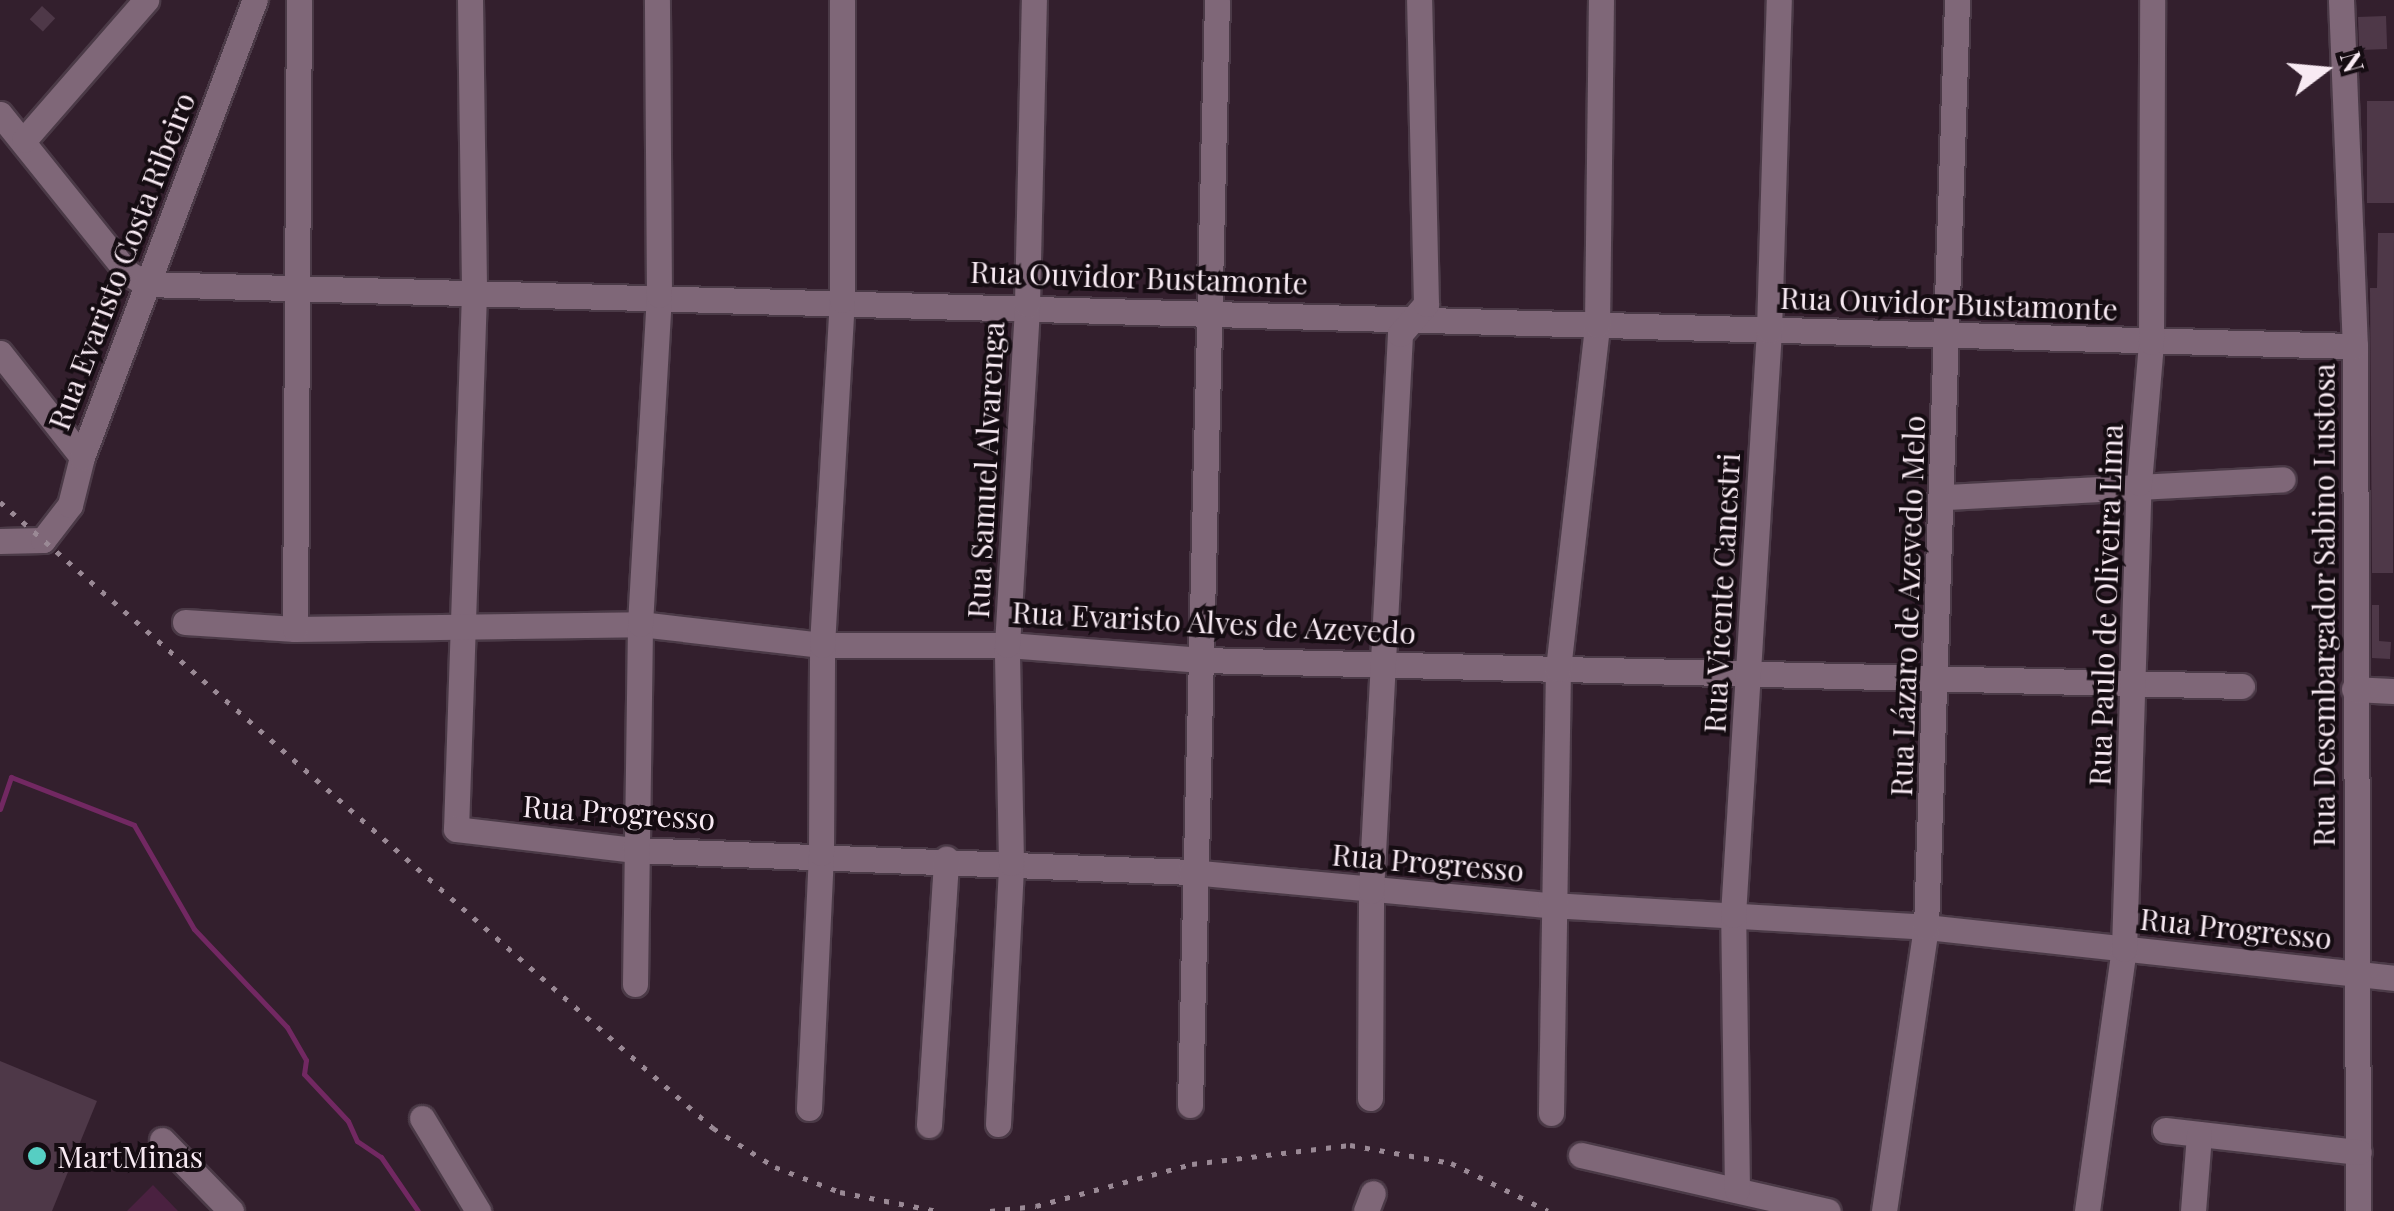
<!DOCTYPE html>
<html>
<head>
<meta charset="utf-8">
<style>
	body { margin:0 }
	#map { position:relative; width:2394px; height:1211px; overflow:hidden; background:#331f2d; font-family:"Playfair Display",serif }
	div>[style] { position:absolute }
	.green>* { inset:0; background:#4a2140 }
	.stream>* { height:5px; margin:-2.5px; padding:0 2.5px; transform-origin:2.5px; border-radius:2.5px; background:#722862 }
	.building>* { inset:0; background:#4e3848; transform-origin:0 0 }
	.roads { filter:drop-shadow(2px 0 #4b3a47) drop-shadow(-2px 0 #4b3a47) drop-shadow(0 2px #4b3a47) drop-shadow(0 -2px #4b3a47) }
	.minor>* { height:25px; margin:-12.5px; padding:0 12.5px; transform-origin:12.5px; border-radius:12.5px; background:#7f6778 }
	.rail>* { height:5px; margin-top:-2.5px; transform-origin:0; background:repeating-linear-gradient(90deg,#9a8995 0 5px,transparent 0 15px) }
	.dots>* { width:28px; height:28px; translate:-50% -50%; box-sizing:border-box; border:5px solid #150c12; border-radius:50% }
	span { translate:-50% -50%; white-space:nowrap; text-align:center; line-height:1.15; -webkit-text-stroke:8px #150c12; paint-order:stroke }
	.street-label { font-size:30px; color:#f8eaf3 }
	.poi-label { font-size:30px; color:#f8eaf3 }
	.left { translate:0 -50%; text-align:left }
	.north { position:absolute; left:2274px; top:20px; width:100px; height:100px; -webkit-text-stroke:8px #150c12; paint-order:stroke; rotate:74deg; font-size:28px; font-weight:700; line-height:40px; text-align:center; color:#f8eaf3 }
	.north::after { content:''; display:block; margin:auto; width:35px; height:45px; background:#f8eaf3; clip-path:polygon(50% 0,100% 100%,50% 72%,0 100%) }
</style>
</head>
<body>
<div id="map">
	<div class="green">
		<div style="clip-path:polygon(153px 1185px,178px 1211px,127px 1211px)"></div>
	</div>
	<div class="stream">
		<div style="left:0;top:809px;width:34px;rotate:-71deg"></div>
		<div style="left:11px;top:777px;width:132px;rotate:21.3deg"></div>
		<div style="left:134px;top:825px;width:120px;rotate:60deg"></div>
		<div style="left:194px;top:929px;width:135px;rotate:46.5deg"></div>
		<div style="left:287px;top:1027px;width:38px;rotate:60deg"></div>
		<div style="left:306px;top:1060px;width:14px;rotate:98deg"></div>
		<div style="left:304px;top:1074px;width:64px;rotate:46.9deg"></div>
		<div style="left:348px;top:1121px;width:22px;rotate:66deg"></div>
		<div style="left:357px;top:1141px;width:29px;rotate:34deg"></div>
		<div style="left:381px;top:1157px;width:65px;rotate:55.6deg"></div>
	</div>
	<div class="building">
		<div style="left:42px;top:6px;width:18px;height:18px;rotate:43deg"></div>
		<div style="left:2386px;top:16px;width:33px;height:28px;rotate:88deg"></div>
		<div style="left:2394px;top:101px;width:102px;height:27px;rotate:90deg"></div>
		<div style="clip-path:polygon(2378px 233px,2394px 233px,2393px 573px,2372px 573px,2370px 288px,2377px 288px)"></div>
		<div style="clip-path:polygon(2372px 605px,2379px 605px,2379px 641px,2391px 642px,2390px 659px,2372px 658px)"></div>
		<div style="clip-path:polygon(0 1061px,97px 1101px,52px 1211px,0 1211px)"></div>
	</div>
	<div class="roads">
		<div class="minor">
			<div style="left:470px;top:0;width:293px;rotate:89.2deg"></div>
			<div style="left:474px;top:293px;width:536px;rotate:91.92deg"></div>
			<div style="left:456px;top:829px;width:179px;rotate:6.7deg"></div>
			<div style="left:634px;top:850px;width:557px;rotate:2.26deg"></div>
			<div style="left:1191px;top:872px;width:361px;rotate:5.3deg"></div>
			<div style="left:1550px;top:905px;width:377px;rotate:3.3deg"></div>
			<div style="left:1926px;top:927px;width:471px;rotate:6.2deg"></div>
			<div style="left:2341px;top:0;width:346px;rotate:87.7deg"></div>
			<div style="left:2355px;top:346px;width:865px;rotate:89.8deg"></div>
			<div style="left:0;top:114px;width:204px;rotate:51.2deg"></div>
			<div style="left:128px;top:273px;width:21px;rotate:31deg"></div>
			<div style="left:146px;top:284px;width:2210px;rotate:1.61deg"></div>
			<div style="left:24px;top:140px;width:186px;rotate:-48.9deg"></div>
			<div style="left:0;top:353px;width:132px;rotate:51.7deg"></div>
			<div style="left:1945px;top:497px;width:338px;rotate:-3deg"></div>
			<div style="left:0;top:541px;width:43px;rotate:-1.3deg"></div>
			<div style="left:43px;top:540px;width:44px;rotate:-52.4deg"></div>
			<div style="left:70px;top:505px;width:49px;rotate:-76deg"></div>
			<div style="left:82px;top:457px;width:489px;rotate:-69.3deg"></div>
			<div style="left:185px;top:622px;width:110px;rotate:3.6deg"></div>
			<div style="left:295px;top:629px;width:345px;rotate:-0.8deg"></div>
			<div style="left:640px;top:624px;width:183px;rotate:6.6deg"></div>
			<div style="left:822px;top:645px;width:185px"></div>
			<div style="left:1007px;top:645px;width:196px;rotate:4.4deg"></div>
			<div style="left:1202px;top:660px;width:1040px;rotate:1.43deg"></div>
			<div style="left:295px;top:629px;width:629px;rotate:-89.64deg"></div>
			<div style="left:2354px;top:689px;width:40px;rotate:2.9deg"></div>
			<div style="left:635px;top:984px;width:360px;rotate:-89.2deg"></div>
			<div style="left:640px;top:624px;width:330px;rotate:-86.7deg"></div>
			<div style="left:659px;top:295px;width:295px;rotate:-90.4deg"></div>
			<div style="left:1370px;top:1098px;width:207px;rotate:-89.7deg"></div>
			<div style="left:1371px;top:891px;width:558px;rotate:-87.02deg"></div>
			<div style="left:1400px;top:334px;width:40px;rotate:-49deg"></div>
			<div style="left:1426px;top:304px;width:304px;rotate:-91.3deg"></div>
			<div style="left:1190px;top:1105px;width:1105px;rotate:-88.6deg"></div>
			<div style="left:809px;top:1108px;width:255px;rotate:-87.3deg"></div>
			<div style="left:821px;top:853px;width:208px;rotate:-89.7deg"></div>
			<div style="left:822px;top:645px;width:346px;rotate:-86.7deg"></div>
			<div style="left:842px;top:300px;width:300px;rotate:-90deg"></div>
			<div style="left:1551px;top:1113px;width:444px;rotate:-89.1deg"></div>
			<div style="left:1558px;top:669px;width:346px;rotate:-83.5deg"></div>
			<div style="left:1597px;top:325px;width:325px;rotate:-89.3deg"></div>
			<div style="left:422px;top:1118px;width:109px;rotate:58.9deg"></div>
			<div style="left:998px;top:1124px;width:261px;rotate:-87.1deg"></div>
			<div style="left:1011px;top:863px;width:218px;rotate:-91.1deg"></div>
			<div style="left:1007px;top:645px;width:342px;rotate:-86.6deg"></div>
			<div style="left:1027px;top:304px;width:304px;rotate:-88.7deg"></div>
			<div style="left:929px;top:1125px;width:267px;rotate:-86.3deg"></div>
			<div style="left:2165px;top:1130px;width:195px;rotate:6.5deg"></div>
			<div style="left:162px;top:1140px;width:99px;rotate:45.8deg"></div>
			<div style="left:1581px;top:1155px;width:253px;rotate:12.8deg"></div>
			<div style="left:1737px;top:1190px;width:275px;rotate:-90.8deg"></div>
			<div style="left:1733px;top:915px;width:586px;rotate:-86.48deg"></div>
			<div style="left:1769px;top:330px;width:330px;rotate:-88.3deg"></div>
			<div style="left:1366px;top:1211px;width:19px;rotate:-69deg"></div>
			<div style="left:1884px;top:1211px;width:287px;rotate:-81.6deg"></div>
			<div style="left:1926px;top:927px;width:928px;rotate:-88.08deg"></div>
			<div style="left:2087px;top:1211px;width:265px;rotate:-82deg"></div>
			<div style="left:2124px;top:949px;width:466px;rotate:-88.2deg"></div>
			<div style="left:2139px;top:483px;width:142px;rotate:-85.1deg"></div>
			<div style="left:2151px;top:342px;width:342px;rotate:-89.8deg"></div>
			<div style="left:2193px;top:1211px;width:77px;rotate:-85.5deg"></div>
		</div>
	</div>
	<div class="rail">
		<div style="left:0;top:502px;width:949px;rotate:41.28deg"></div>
		<div style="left:713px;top:1128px;width:73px;rotate:32.2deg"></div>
		<div style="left:775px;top:1167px;width:70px;rotate:21deg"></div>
		<div style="left:840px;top:1192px;width:99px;rotate:11.1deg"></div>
		<div style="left:990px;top:1211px;width:46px;rotate:-6.2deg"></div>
		<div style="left:1036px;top:1206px;width:162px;rotate:-15.1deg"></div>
		<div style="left:1192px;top:1164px;width:159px;rotate:-6.9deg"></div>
		<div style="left:1350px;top:1145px;width:103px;rotate:10.1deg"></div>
		<div style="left:1451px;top:1163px;width:108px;rotate:26.3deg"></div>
	</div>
	<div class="dots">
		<div style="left:37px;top:1156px;background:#56cec3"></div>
	</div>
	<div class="street-label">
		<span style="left:121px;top:261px;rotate:-69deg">Rua Evaristo Costa Ribeiro</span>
		<span style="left:1139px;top:277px;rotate:2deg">Rua Ouvidor Bustamonte</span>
		<span style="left:1949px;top:303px;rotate:2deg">Rua Ouvidor Bustamonte</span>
		<span style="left:985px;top:470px;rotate:-87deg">Rua Samuel Alvarenga</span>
		<span style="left:1721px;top:593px;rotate:-87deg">Rua Vicente Canestri</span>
		<span style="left:2105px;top:605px;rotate:-88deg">Rua Paulo de Oliveira Lima</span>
		<span style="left:2323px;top:605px;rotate:-90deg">Rua Desembargador Sabino Lustosa</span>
		<span style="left:1907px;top:606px;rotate:-88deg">Rua Lázaro de Azevedo Melo</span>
		<span style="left:1214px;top:622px;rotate:3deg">Rua Evaristo Alves de Azevedo</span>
		<span style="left:619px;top:812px;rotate:4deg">Rua Progresso</span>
		<span style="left:1428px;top:862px;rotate:5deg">Rua Progresso</span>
		<span style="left:2236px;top:928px;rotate:6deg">Rua Progresso</span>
	</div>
	<div class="poi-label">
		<span class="left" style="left:57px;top:1156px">MartMinas</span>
	</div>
	<div class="north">N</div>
</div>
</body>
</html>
